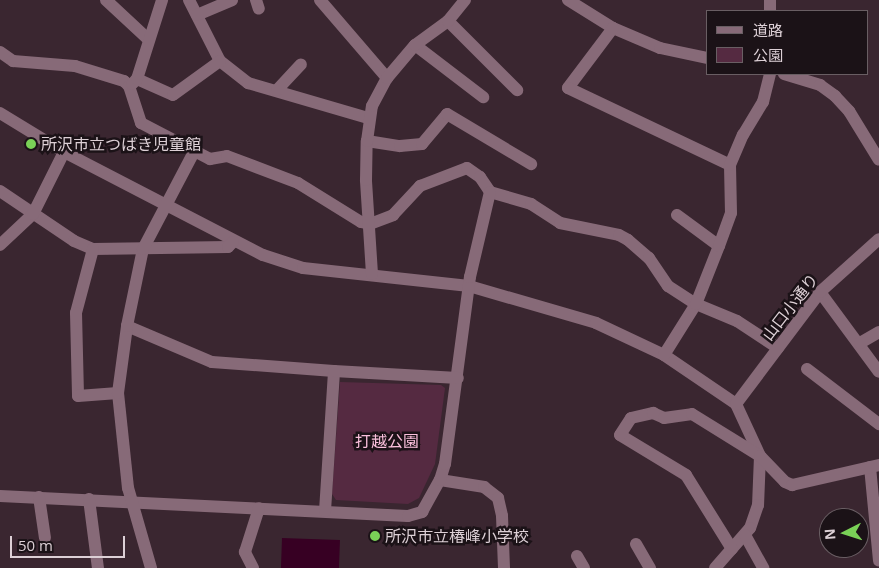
<!DOCTYPE html>
<html>
<head>
<meta charset="utf-8">
<style>
	body { margin:0 }
	#map { position:relative; width:879px; height:568px; overflow:hidden; background:#3a2630; font-family:"Open Sans","Noto Sans JP",sans-serif }
	div>[style] { position:absolute }
	.green>* { inset:0; background:#552a41 }
	.water>* { inset:0; background:#370023; transform-origin:0 0 }
	.minor>* { height:12px; margin:-6px; padding:0 6px; transform-origin:6px; border-radius:6px; background:#876a78 }
	.dots>* { width:14px; height:14px; translate:-50% -50%; box-sizing:border-box; border:2px solid #1b1217; border-radius:50% }
	span { translate:-50% -50%; white-space:nowrap; text-align:center; line-height:1.15; -webkit-text-stroke:5px #1b1217; paint-order:stroke }
	.poi-label { font-size:16px; color:#ddd0d6 }
	.left { translate:0 -50%; text-align:left }
	.street-label { font-size:16px; color:#ddd0d6 }
	.park-label { font-size:16px; color:#f9bfdb }
	.legend { position:absolute; left:706px; top:10px; width:162px; height:65px; box-sizing:border-box; background:#1b1217; border:1px solid #695e63; margin:0; padding:6px 9px; list-style:none; font-size:15px; color:#ddd0d6 }
	.legend li { display:flex; align-items:center; gap:10px; height:25px }
	.legend b { width:25px; border:1px solid #695e63 }
	.north { position:absolute; left:819px; top:508px; width:50px; height:50px; box-sizing:border-box; background:#1b1217; border:1px solid #695e63; border-radius:50%; rotate:265deg; font-size:14px; font-weight:700; line-height:20px; text-align:center; color:#ddd0d6 }
	.north::after { content:''; display:block; margin:auto; width:18px; height:22px; background:#7ad157; clip-path:polygon(50% 0,100% 100%,50% 72%,0 100%) }
	.scale { position:absolute; left:10px; top:536px; width:115px; height:22px; box-sizing:border-box; border:2px solid #ddd0d6; border-top:0; padding-left:6px; font-size:15px; line-height:18px; white-space:nowrap; color:#ddd0d6; -webkit-text-stroke:4px #1b1217; paint-order:stroke }
</style>
</head>
<body>
<div id="map">
	<div class="green">
		<div style="clip-path:polygon(340px 382px,441px 385px,445px 388px,435px 464px,419px 498px,408px 504px,336px 500px,332px 494px)"></div>
	</div>
	<div class="water">
		<div style="left:282px;top:538px;width:58px;height:30px;rotate:2deg"></div>
	</div>
	<div class="minor">
		<div style="left:106px;top:0;width:57px;rotate:42.9deg"></div>
		<div style="left:189px;top:0;width:68px;rotate:63.1deg"></div>
		<div style="left:220px;top:61px;width:36px;rotate:38deg"></div>
		<div style="left:248px;top:83px;width:125px;rotate:16.3deg"></div>
		<div style="left:256px;top:0;width:9px;rotate:72deg"></div>
		<div style="left:320px;top:0;width:103px;rotate:49.3deg"></div>
		<div style="left:568px;top:0;width:53px;rotate:31.9deg"></div>
		<div style="left:613px;top:28px;width:51px;rotate:23.1deg"></div>
		<div style="left:660px;top:48px;width:49px;rotate:11.8deg"></div>
		<div style="left:770px;top:0;width:11px;rotate:90deg"></div>
		<div style="left:197px;top:15px;width:38px;rotate:-23deg"></div>
		<div style="left:448px;top:21px;width:98px;rotate:45deg"></div>
		<div style="left:613px;top:28px;width:75px;rotate:126.9deg"></div>
		<div style="left:568px;top:88px;width:179px;rotate:25.4deg"></div>
		<div style="left:415px;top:45px;width:86px;rotate:37.4deg"></div>
		<div style="left:0;top:52px;width:16px;rotate:35deg"></div>
		<div style="left:13px;top:61px;width:62px;rotate:4.6deg"></div>
		<div style="left:75px;top:66px;width:51px;rotate:17deg"></div>
		<div style="left:124px;top:81px;width:7px;rotate:45deg"></div>
		<div style="left:129px;top:86px;width:39px;rotate:72deg"></div>
		<div style="left:141px;top:123px;width:78px;rotate:27.6deg"></div>
		<div style="left:210px;top:159px;width:17px;rotate:-10deg"></div>
		<div style="left:227px;top:156px;width:76px;rotate:20.8deg"></div>
		<div style="left:298px;top:183px;width:74px;rotate:31.8deg"></div>
		<div style="left:361px;top:222px;width:9px;rotate:13deg"></div>
		<div style="left:370px;top:224px;width:25px;rotate:-21deg"></div>
		<div style="left:393px;top:215px;width:40px;rotate:-47deg"></div>
		<div style="left:420px;top:186px;width:50px;rotate:-21deg"></div>
		<div style="left:467px;top:168px;width:16px;rotate:35deg"></div>
		<div style="left:480px;top:177px;width:18px;rotate:56deg"></div>
		<div style="left:490px;top:192px;width:43px;rotate:16.3deg"></div>
		<div style="left:531px;top:204px;width:35px;rotate:33deg"></div>
		<div style="left:560px;top:223px;width:60px;rotate:11.5deg"></div>
		<div style="left:619px;top:235px;width:10px;rotate:29deg"></div>
		<div style="left:628px;top:240px;width:28px;rotate:41deg"></div>
		<div style="left:649px;top:258px;width:34px;rotate:56deg"></div>
		<div style="left:668px;top:286px;width:33px;rotate:33deg"></div>
		<div style="left:696px;top:304px;width:44px;rotate:22.5deg"></div>
		<div style="left:737px;top:321px;width:49px;rotate:33.4deg"></div>
		<div style="left:784px;top:74px;width:38px;rotate:17deg"></div>
		<div style="left:820px;top:85px;width:19px;rotate:36deg"></div>
		<div style="left:835px;top:96px;width:21px;rotate:47deg"></div>
		<div style="left:849px;top:111px;width:57px;rotate:58.5deg"></div>
		<div style="left:137px;top:79px;width:39px;rotate:24deg"></div>
		<div style="left:173px;top:95px;width:58px;rotate:-35.9deg"></div>
		<div style="left:132px;top:84px;width:7px;rotate:-45deg"></div>
		<div style="left:137px;top:79px;width:83px;rotate:-72.4deg"></div>
		<div style="left:277px;top:90px;width:35px;rotate:-47deg"></div>
		<div style="left:0;top:113px;width:75px;rotate:31.4deg"></div>
		<div style="left:64px;top:152px;width:224px;rotate:27.4deg"></div>
		<div style="left:263px;top:255px;width:42px;rotate:18deg"></div>
		<div style="left:303px;top:268px;width:167px;rotate:6.2deg"></div>
		<div style="left:469px;top:286px;width:132px;rotate:16.2deg"></div>
		<div style="left:596px;top:323px;width:75px;rotate:25.2deg"></div>
		<div style="left:664px;top:355px;width:87px;rotate:34.2deg"></div>
		<div style="left:736px;top:404px;width:57px;rotate:65.2deg"></div>
		<div style="left:760px;top:456px;width:49px;rotate:92.3deg"></div>
		<div style="left:758px;top:505px;width:24px;rotate:109deg"></div>
		<div style="left:750px;top:528px;width:53px;rotate:131.2deg"></div>
		<div style="left:367px;top:141px;width:33px;rotate:9deg"></div>
		<div style="left:400px;top:146px;width:22px;rotate:-5deg"></div>
		<div style="left:422px;top:144px;width:39px;rotate:-50deg"></div>
		<div style="left:447px;top:114px;width:98px;rotate:30.8deg"></div>
		<div style="left:0;top:191px;width:89px;rotate:34deg"></div>
		<div style="left:74px;top:241px;width:21px;rotate:23deg"></div>
		<div style="left:93px;top:249px;width:135px;rotate:-0.8deg"></div>
		<div style="left:228px;top:247px;width:7px;rotate:-45deg"></div>
		<div style="left:677px;top:215px;width:52px;rotate:36.4deg"></div>
		<div style="left:0;top:245px;width:45px;rotate:-43.2deg"></div>
		<div style="left:33px;top:214px;width:69px;rotate:-63.4deg"></div>
		<div style="left:93px;top:249px;width:66px;rotate:104.9deg"></div>
		<div style="left:76px;top:313px;width:83px;rotate:88.6deg"></div>
		<div style="left:78px;top:396px;width:40px;rotate:-4.3deg"></div>
		<div style="left:372px;top:274px;width:94px;rotate:-93.7deg"></div>
		<div style="left:366px;top:180px;width:39px;rotate:-89deg"></div>
		<div style="left:367px;top:141px;width:35px;rotate:-82deg"></div>
		<div style="left:372px;top:106px;width:32px;rotate:-62deg"></div>
		<div style="left:387px;top:78px;width:43px;rotate:-49.7deg"></div>
		<div style="left:415px;top:45px;width:41px;rotate:-36deg"></div>
		<div style="left:448px;top:21px;width:27px;rotate:-51deg"></div>
		<div style="left:820px;top:292px;width:99px;rotate:53.6deg"></div>
		<div style="left:127px;top:326px;width:92px;rotate:23deg"></div>
		<div style="left:212px;top:362px;width:122px;rotate:4.2deg"></div>
		<div style="left:860px;top:343px;width:22px;rotate:-30deg"></div>
		<div style="left:664px;top:355px;width:60px;rotate:-57.9deg"></div>
		<div style="left:696px;top:304px;width:62px;rotate:-68.4deg"></div>
		<div style="left:719px;top:246px;width:35px;rotate:-70deg"></div>
		<div style="left:731px;top:213px;width:48px;rotate:-91.2deg"></div>
		<div style="left:730px;top:165px;width:33px;rotate:-67deg"></div>
		<div style="left:743px;top:135px;width:39px;rotate:-59deg"></div>
		<div style="left:763px;top:102px;width:29px;rotate:-76deg"></div>
		<div style="left:807px;top:369px;width:91px;rotate:37.4deg"></div>
		<div style="left:736px;top:404px;width:140px;rotate:-53.1deg"></div>
		<div style="left:820px;top:292px;width:79px;rotate:-41.9deg"></div>
		<div style="left:870px;top:467px;width:94px;rotate:84.5deg"></div>
		<div style="left:440px;top:480px;width:45px;rotate:9deg"></div>
		<div style="left:484px;top:487px;width:18px;rotate:38deg"></div>
		<div style="left:498px;top:498px;width:18px;rotate:77deg"></div>
		<div style="left:502px;top:516px;width:52px;rotate:87.8deg"></div>
		<div style="left:0;top:496px;width:408px;rotate:2.8deg"></div>
		<div style="left:408px;top:516px;width:15px;rotate:-16deg"></div>
		<div style="left:422px;top:512px;width:37px;rotate:-61deg"></div>
		<div style="left:440px;top:480px;width:17px;rotate:-73deg"></div>
		<div style="left:445px;top:464px;width:189px;rotate:-82.4deg"></div>
		<div style="left:470px;top:277px;width:87px;rotate:-76.8deg"></div>
		<div style="left:39px;top:497px;width:41px;rotate:81.7deg"></div>
		<div style="left:89px;top:499px;width:70px;rotate:82.6deg"></div>
		<div style="left:325px;top:511px;width:140px;rotate:-86.3deg"></div>
		<div style="left:334px;top:371px;width:124px;rotate:3.2deg"></div>
		<div style="left:745px;top:535px;width:38px;rotate:61deg"></div>
		<div style="left:636px;top:544px;width:28px;rotate:60deg"></div>
		<div style="left:732px;top:549px;width:87px;rotate:-121.9deg"></div>
		<div style="left:686px;top:475px;width:77px;rotate:-148.8deg"></div>
		<div style="left:620px;top:435px;width:20px;rotate:-57deg"></div>
		<div style="left:631px;top:418px;width:23px;rotate:-13deg"></div>
		<div style="left:653px;top:413px;width:12px;rotate:24deg"></div>
		<div style="left:664px;top:418px;width:28px;rotate:-8deg"></div>
		<div style="left:692px;top:414px;width:80px;rotate:31.7deg"></div>
		<div style="left:760px;top:456px;width:36px;rotate:46deg"></div>
		<div style="left:785px;top:482px;width:8px;rotate:23deg"></div>
		<div style="left:792px;top:485px;width:89px;rotate:-12.9deg"></div>
		<div style="left:577px;top:556px;width:14px;rotate:60deg"></div>
		<div style="left:151px;top:568px;width:83px;rotate:-106deg"></div>
		<div style="left:128px;top:488px;width:96px;rotate:-96deg"></div>
		<div style="left:118px;top:393px;width:68px;rotate:-82.3deg"></div>
		<div style="left:127px;top:326px;width:79px;rotate:-78.3deg"></div>
		<div style="left:143px;top:249px;width:110px;rotate:-62.3deg"></div>
		<div style="left:253px;top:568px;width:18px;rotate:-117deg"></div>
		<div style="left:245px;top:552px;width:46px;rotate:-72.3deg"></div>
	</div>
	<div class="dots">
		<div style="left:31px;top:144px;background:#7ad157"></div>
		<div style="left:375px;top:536px;background:#7ad157"></div>
	</div>
	<div class="poi-label">
		<span class="left" style="left:41px;top:144px">所沢市立つばき児童館</span>
		<span class="left" style="left:385px;top:536px">所沢市立椿峰小学校</span>
	</div>
	<div class="street-label">
		<span style="left:790px;top:307px;rotate:-52deg">山口小通り</span>
	</div>
	<div class="park-label">
		<span style="left:387px;top:441px">打越公園</span>
	</div>
	<ul class="legend">
	<li><b style="height:6px;background:#876a78"></b>道路</li>
	<li><b style="height:14px;background:#552a41"></b>公園</li>
	</ul>
	<div class="north">N</div>
	<div class="scale">50 m</div>
</div>
</body>
</html>
